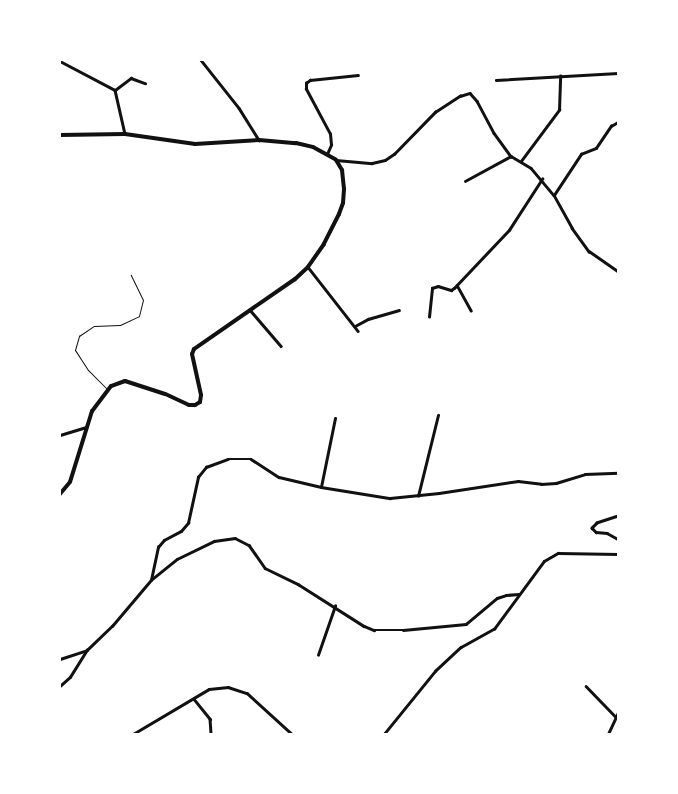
<!DOCTYPE html>
<html>
<head>
<meta charset="utf-8">
<style>
	body { margin:0 }
	#map { position:relative; width:678px; height:794px; overflow:hidden; background:#fff; font-family:Lora,serif }
	div>[style] { position:absolute }
	.service>* { height:1px; margin:-0.5px; padding:0 0.5px; transform-origin:0.5px; border-radius:0.5px; background:#111 }
	.minor>* { height:2.5px; margin:-1.25px; padding:0 1.25px; transform-origin:1.25px; border-radius:1.25px; background:#111 }
	.secondary>* { height:4px; margin:-2px; padding:0 2px; transform-origin:2px; border-radius:2px; background:#111 }
	span { translate:-50% -50%; white-space:nowrap; text-align:center; line-height:1.15; -webkit-text-stroke:4px #fff; paint-order:stroke }
	.frame { position:absolute; inset:0; border:61px solid #fff; pointer-events:none }
</style>
</head>
<body>
<div id="map">
	<div class="service">
		<div style="left:107px;top:389px;width:27px;rotate:-135deg"></div>
		<div style="left:88px;top:370px;width:24px;rotate:-123deg"></div>
		<div style="left:75px;top:350px;width:15px;rotate:-74deg"></div>
		<div style="left:79px;top:336px;width:18px;rotate:-34deg"></div>
		<div style="left:94px;top:326px;width:26px;rotate:-2deg"></div>
		<div style="left:120px;top:325px;width:21px;rotate:-25deg"></div>
		<div style="left:139px;top:316px;width:16px;rotate:-76deg"></div>
		<div style="left:143px;top:300px;width:28px;rotate:-116deg"></div>
	</div>
	<div class="minor">
		<div style="left:201px;top:60px;width:61px;rotate:51.6deg"></div>
		<div style="left:239px;top:108px;width:38px;rotate:58deg"></div>
		<div style="left:60px;top:61px;width:62px;rotate:27.8deg"></div>
		<div style="left:115px;top:90px;width:45px;rotate:77.2deg"></div>
		<div style="left:496px;top:80px;width:122px;rotate:-3.3deg"></div>
		<div style="left:115px;top:90px;width:20px;rotate:-37deg"></div>
		<div style="left:131px;top:78px;width:15px;rotate:20deg"></div>
		<div style="left:327px;top:154px;width:10px;rotate:-66deg"></div>
		<div style="left:331px;top:145px;width:11px;rotate:-95deg"></div>
		<div style="left:330px;top:134px;width:51px;rotate:-118.1deg"></div>
		<div style="left:306px;top:89px;width:6px;rotate:-90deg"></div>
		<div style="left:306px;top:83px;width:5px;rotate:-37deg"></div>
		<div style="left:310px;top:80px;width:48px;rotate:-5.9deg"></div>
		<div style="left:336px;top:160px;width:36px;rotate:5deg"></div>
		<div style="left:372px;top:163px;width:13px;rotate:-13deg"></div>
		<div style="left:385px;top:160px;width:11px;rotate:-34deg"></div>
		<div style="left:394px;top:154px;width:59px;rotate:-45.7deg"></div>
		<div style="left:435px;top:112px;width:30px;rotate:-33deg"></div>
		<div style="left:460px;top:96px;width:10px;rotate:-17deg"></div>
		<div style="left:470px;top:93px;width:11px;rotate:49deg"></div>
		<div style="left:477px;top:101px;width:36px;rotate:62deg"></div>
		<div style="left:494px;top:133px;width:29px;rotate:54deg"></div>
		<div style="left:511px;top:156px;width:23px;rotate:31deg"></div>
		<div style="left:531px;top:168px;width:35px;rotate:50deg"></div>
		<div style="left:554px;top:195px;width:38px;rotate:61deg"></div>
		<div style="left:572px;top:228px;width:29px;rotate:54deg"></div>
		<div style="left:589px;top:251px;width:35px;rotate:35deg"></div>
		<div style="left:521px;top:161px;width:64px;rotate:-53.3deg"></div>
		<div style="left:559px;top:110px;width:34px;rotate:-88deg"></div>
		<div style="left:465px;top:181px;width:52px;rotate:-28.5deg"></div>
		<div style="left:554px;top:195px;width:49px;rotate:-56.6deg"></div>
		<div style="left:581px;top:154px;width:16px;rotate:-22deg"></div>
		<div style="left:596px;top:148px;width:27px;rotate:-56deg"></div>
		<div style="left:611px;top:126px;width:8px;rotate:-30deg"></div>
		<div style="left:308px;top:267px;width:81px;rotate:52deg"></div>
		<div style="left:457px;top:285px;width:29px;rotate:61deg"></div>
		<div style="left:251px;top:311px;width:46px;rotate:49.4deg"></div>
		<div style="left:429px;top:317px;width:29px;rotate:-84deg"></div>
		<div style="left:432px;top:288px;width:6px;rotate:-18deg"></div>
		<div style="left:438px;top:286px;width:14px;rotate:17deg"></div>
		<div style="left:451px;top:290px;width:4px;rotate:-34deg"></div>
		<div style="left:454px;top:288px;width:80px;rotate:-46.5deg"></div>
		<div style="left:509px;top:230px;width:61px;rotate:-57.1deg"></div>
		<div style="left:355px;top:326px;width:15px;rotate:-28deg"></div>
		<div style="left:368px;top:319px;width:32px;rotate:-16deg"></div>
		<div style="left:60px;top:435px;width:27px;rotate:-17deg"></div>
		<div style="left:321px;top:487px;width:70px;rotate:-78.5deg"></div>
		<div style="left:418px;top:496px;width:83px;rotate:-76.1deg"></div>
		<div style="left:618px;top:516px;width:22px;rotate:162deg"></div>
		<div style="left:597px;top:523px;width:7px;rotate:135deg"></div>
		<div style="left:592px;top:528px;width:6px;rotate:45deg"></div>
		<div style="left:596px;top:532px;width:11px;rotate:5deg"></div>
		<div style="left:607px;top:533px;width:13px;rotate:29deg"></div>
		<div style="left:151px;top:580px;width:34px;rotate:-78deg"></div>
		<div style="left:158px;top:547px;width:9px;rotate:-49deg"></div>
		<div style="left:164px;top:540px;width:19px;rotate:-28deg"></div>
		<div style="left:181px;top:531px;width:11px;rotate:-49deg"></div>
		<div style="left:188px;top:523px;width:47px;rotate:-77.7deg"></div>
		<div style="left:198px;top:477px;width:13px;rotate:-51deg"></div>
		<div style="left:206px;top:467px;width:23px;rotate:-20deg"></div>
		<div style="left:228px;top:459px;width:23px"></div>
		<div style="left:251px;top:459px;width:33px;rotate:33deg"></div>
		<div style="left:279px;top:477px;width:43px;rotate:13.4deg"></div>
		<div style="left:321px;top:487px;width:70px;rotate:9.1deg"></div>
		<div style="left:390px;top:498px;width:49px;rotate:-5.8deg"></div>
		<div style="left:439px;top:493px;width:80px;rotate:-8.6deg"></div>
		<div style="left:518px;top:481px;width:23px;rotate:7deg"></div>
		<div style="left:541px;top:484px;width:15px;rotate:-4deg"></div>
		<div style="left:556px;top:483px;width:30px;rotate:-17deg"></div>
		<div style="left:585px;top:474px;width:33px;rotate:-2deg"></div>
		<div style="left:318px;top:655px;width:52px;rotate:-70.9deg"></div>
		<div style="left:60px;top:659px;width:28px;rotate:-18deg"></div>
		<div style="left:87px;top:650px;width:35px;rotate:-44deg"></div>
		<div style="left:112px;top:626px;width:60px;rotate:-49.7deg"></div>
		<div style="left:151px;top:580px;width:33px;rotate:-39deg"></div>
		<div style="left:177px;top:559px;width:41px;rotate:-25.9deg"></div>
		<div style="left:214px;top:541px;width:21px;rotate:-8deg"></div>
		<div style="left:235px;top:538px;width:16px;rotate:27deg"></div>
		<div style="left:249px;top:545px;width:28px;rotate:55deg"></div>
		<div style="left:265px;top:568px;width:37px;rotate:26deg"></div>
		<div style="left:298px;top:584px;width:78px;rotate:32.5deg"></div>
		<div style="left:364px;top:626px;width:11px;rotate:22deg"></div>
		<div style="left:374px;top:630px;width:29px"></div>
		<div style="left:403px;top:630px;width:63px;rotate:-5.4deg"></div>
		<div style="left:466px;top:624px;width:40px;rotate:-40deg"></div>
		<div style="left:497px;top:598px;width:9px;rotate:-18deg"></div>
		<div style="left:506px;top:595px;width:13px;rotate:-4deg"></div>
		<div style="left:60px;top:686px;width:13px;rotate:-42deg"></div>
		<div style="left:70px;top:677px;width:32px;rotate:-58deg"></div>
		<div style="left:586px;top:686px;width:42px;rotate:46deg"></div>
		<div style="left:194px;top:699px;width:26px;rotate:51deg"></div>
		<div style="left:210px;top:719px;width:15px;rotate:86deg"></div>
		<div style="left:133px;top:734px;width:88px;rotate:-30.6deg"></div>
		<div style="left:209px;top:689px;width:19px;rotate:-6deg"></div>
		<div style="left:228px;top:687px;width:20px;rotate:18deg"></div>
		<div style="left:247px;top:693px;width:61px;rotate:42.3deg"></div>
		<div style="left:384px;top:734px;width:81px;rotate:-51deg"></div>
		<div style="left:435px;top:671px;width:35px;rotate:-43deg"></div>
		<div style="left:461px;top:647px;width:38px;rotate:-29deg"></div>
		<div style="left:494px;top:629px;width:84px;rotate:-53.7deg"></div>
		<div style="left:544px;top:561px;width:16px;rotate:-30deg"></div>
		<div style="left:558px;top:553px;width:60px;rotate:1deg"></div>
		<div style="left:608px;top:734px;width:23px;rotate:-65deg"></div>
	</div>
	<div class="secondary">
		<div style="left:60px;top:135px;width:65px;rotate:-0.9deg"></div>
		<div style="left:125px;top:134px;width:71px;rotate:8.1deg"></div>
		<div style="left:195px;top:144px;width:64px;rotate:-3.6deg"></div>
		<div style="left:259px;top:140px;width:37px;rotate:5deg"></div>
		<div style="left:296px;top:143px;width:17px;rotate:13deg"></div>
		<div style="left:313px;top:147px;width:26px;rotate:29deg"></div>
		<div style="left:336px;top:160px;width:12px;rotate:59deg"></div>
		<div style="left:342px;top:170px;width:19px;rotate:84deg"></div>
		<div style="left:344px;top:189px;width:14px;rotate:94deg"></div>
		<div style="left:343px;top:203px;width:12px;rotate:110deg"></div>
		<div style="left:339px;top:214px;width:34px;rotate:117deg"></div>
		<div style="left:324px;top:244px;width:28px;rotate:125deg"></div>
		<div style="left:308px;top:267px;width:18px;rotate:137deg"></div>
		<div style="left:295px;top:279px;width:123px;rotate:145.3deg"></div>
		<div style="left:194px;top:349px;width:5px;rotate:112deg"></div>
		<div style="left:192px;top:354px;width:42px;rotate:77.6deg"></div>
		<div style="left:201px;top:395px;width:7px;rotate:98deg"></div>
		<div style="left:200px;top:402px;width:6px;rotate:149deg"></div>
		<div style="left:195px;top:405px;width:6px;rotate:180deg"></div>
		<div style="left:189px;top:405px;width:26px;rotate:-155deg"></div>
		<div style="left:165px;top:394px;width:42px;rotate:-162deg"></div>
		<div style="left:125px;top:381px;width:15px;rotate:160deg"></div>
		<div style="left:111px;top:386px;width:31px;rotate:127deg"></div>
		<div style="left:92px;top:411px;width:74px;rotate:107.2deg"></div>
		<div style="left:70px;top:482px;width:16px;rotate:130deg"></div>
	</div>
	<div class="frame"></div>
</div>
</body>
</html>
